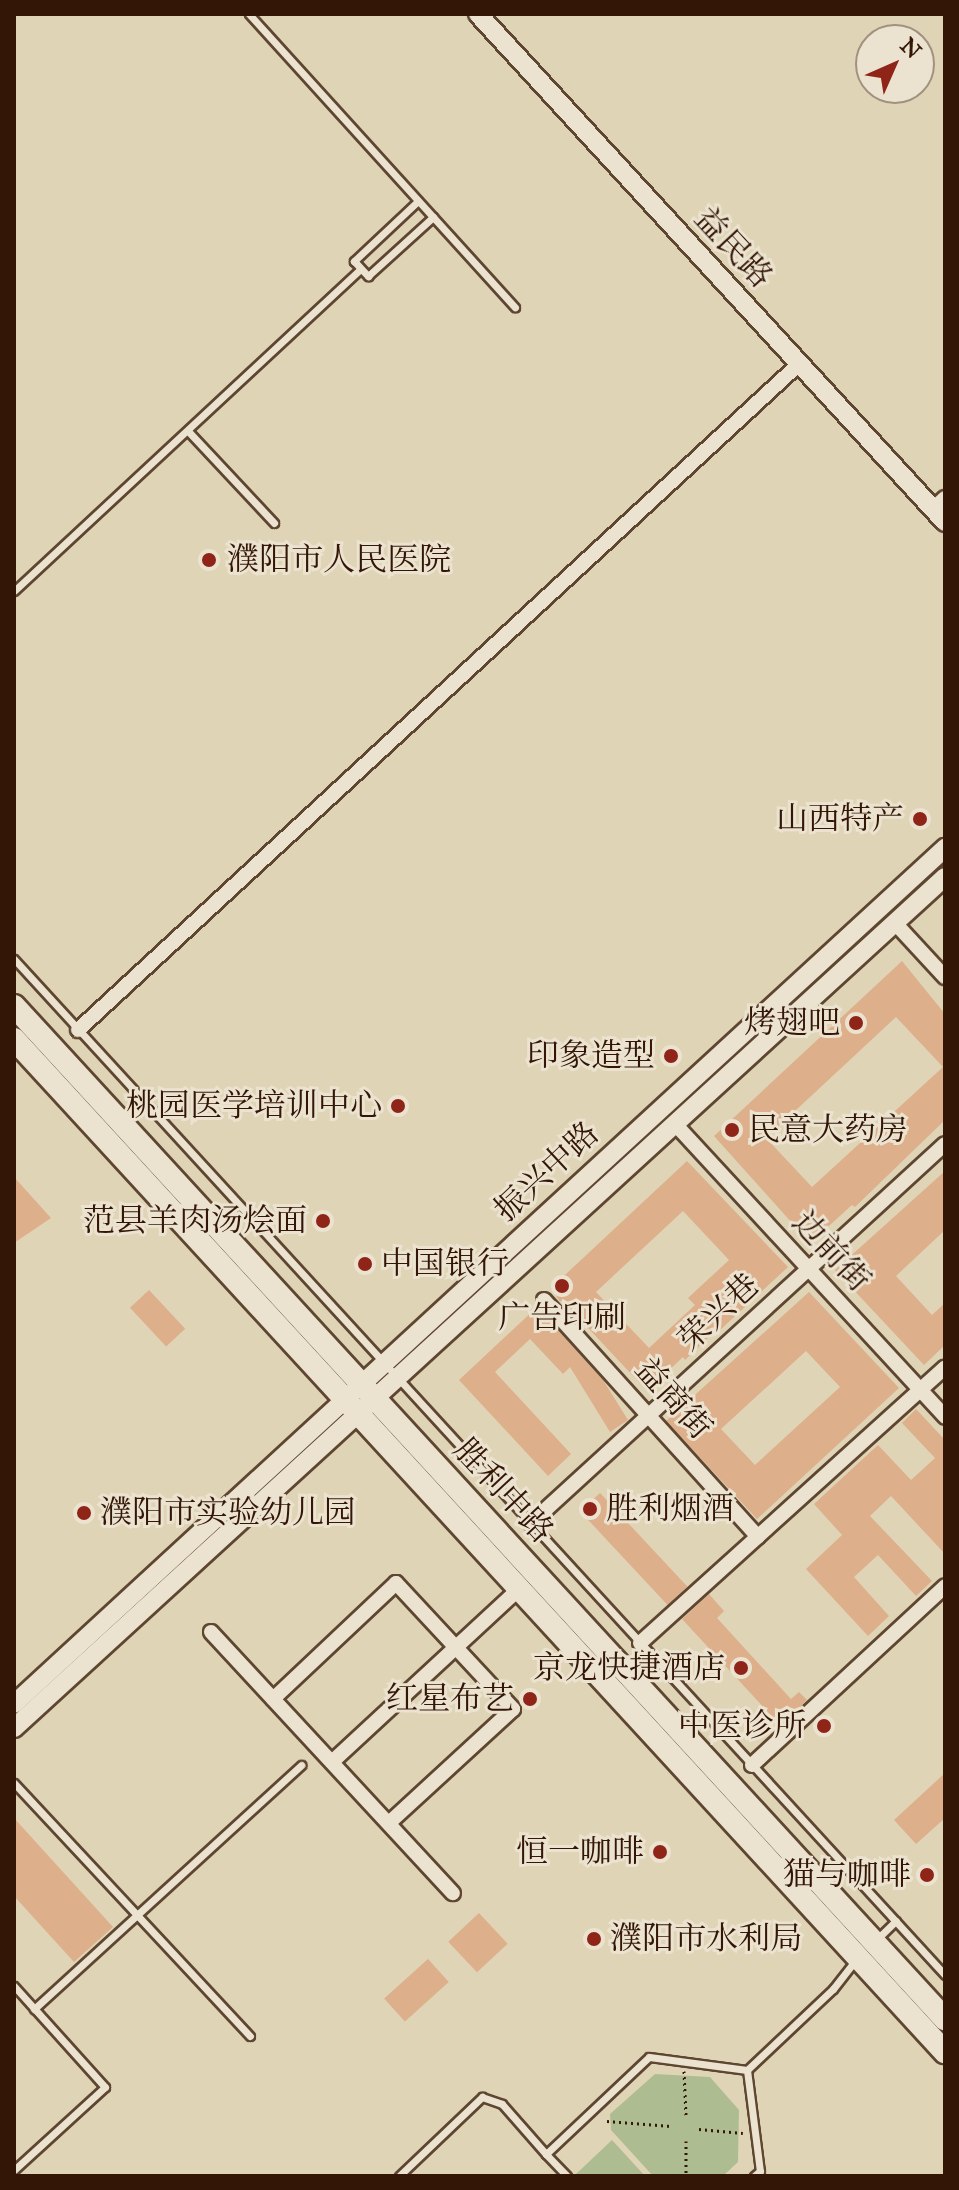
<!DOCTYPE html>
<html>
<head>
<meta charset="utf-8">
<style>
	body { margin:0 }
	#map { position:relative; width:959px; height:2190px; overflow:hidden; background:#e0d4b6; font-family:"IM FELL Great Primer","Noto Serif SC",serif }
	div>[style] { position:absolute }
	.green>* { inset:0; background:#aebd91 }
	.building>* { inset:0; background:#ddaf8b; transform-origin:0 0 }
	.path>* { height:3px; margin-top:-1.5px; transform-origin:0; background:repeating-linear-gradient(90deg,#331605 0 2px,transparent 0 6px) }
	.roads { filter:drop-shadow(2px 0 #5e4631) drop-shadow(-2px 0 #5e4631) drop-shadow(0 2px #5e4631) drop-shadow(0 -2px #5e4631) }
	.service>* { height:7px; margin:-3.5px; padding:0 3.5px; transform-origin:3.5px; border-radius:3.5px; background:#ebe3d0 }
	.minor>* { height:14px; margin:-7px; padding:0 7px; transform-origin:7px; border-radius:7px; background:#ebe3d0 }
	.tertiary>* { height:18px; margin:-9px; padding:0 9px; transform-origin:9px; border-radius:9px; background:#ebe3d0 }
	.secondary>* { height:22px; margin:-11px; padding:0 11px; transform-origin:11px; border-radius:11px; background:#ebe3d0 }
	.dots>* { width:22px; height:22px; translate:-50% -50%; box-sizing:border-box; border:4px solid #ebe3d0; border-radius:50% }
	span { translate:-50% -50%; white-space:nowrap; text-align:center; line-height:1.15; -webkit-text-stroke:6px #ebe3d0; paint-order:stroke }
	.street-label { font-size:32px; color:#331605 }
	.poi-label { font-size:32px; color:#331605 }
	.left { translate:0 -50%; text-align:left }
	.right { translate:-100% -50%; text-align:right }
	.frame { position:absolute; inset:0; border:16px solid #331605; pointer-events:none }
	.north { position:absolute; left:855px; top:24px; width:80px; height:80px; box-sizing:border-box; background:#ebe3d0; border:2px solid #a1917f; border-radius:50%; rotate:45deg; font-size:22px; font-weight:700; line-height:32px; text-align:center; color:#331605 }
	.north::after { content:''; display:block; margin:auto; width:28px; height:36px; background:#8f2418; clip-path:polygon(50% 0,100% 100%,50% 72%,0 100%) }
</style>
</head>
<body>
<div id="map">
	<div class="green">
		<div style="clip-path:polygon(655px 2074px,710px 2077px,739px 2110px,738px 2162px,723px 2176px,653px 2176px,611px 2130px,610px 2114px)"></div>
		<div style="clip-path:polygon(612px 2140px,645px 2176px,578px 2176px,576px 2174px)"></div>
	</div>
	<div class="building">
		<div style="clip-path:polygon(evenodd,902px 961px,945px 1014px,945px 1120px,855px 1207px,852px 1205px,810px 1243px,714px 1136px,902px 961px,896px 1017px,943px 1067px,812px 1187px,766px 1138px,896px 1017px)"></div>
		<div style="clip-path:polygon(evenodd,687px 1161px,788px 1267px,719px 1331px,717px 1329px,685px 1360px,683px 1357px,647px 1391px,562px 1300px,560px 1302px,551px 1288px,687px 1161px,683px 1211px,729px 1260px,688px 1298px,695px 1305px,649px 1348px,596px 1292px,683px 1211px)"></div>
		<div style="clip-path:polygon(945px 1171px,945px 1230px,896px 1276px,932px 1315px,945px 1303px,945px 1345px,924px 1365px,835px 1270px)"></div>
		<div style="clip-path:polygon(14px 1177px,51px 1218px,14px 1243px)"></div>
		<div style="left:149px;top:1290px;width:53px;height:26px;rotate:47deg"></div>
		<div style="clip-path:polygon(evenodd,809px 1292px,899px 1388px,757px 1519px,666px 1421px,809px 1292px,806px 1351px,840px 1387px,755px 1465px,721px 1429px,806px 1351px)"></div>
		<div style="clip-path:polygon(537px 1307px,603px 1380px,628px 1420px,610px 1432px,570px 1367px,563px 1374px,530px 1339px,495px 1372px,571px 1454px,548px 1476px,459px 1380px)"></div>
		<div style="clip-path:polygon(916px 1409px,945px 1440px,945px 1554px,891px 1496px,870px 1516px,932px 1581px,916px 1596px,878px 1555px,854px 1577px,889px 1616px,868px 1636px,806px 1569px,842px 1535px,814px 1504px,878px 1445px,911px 1480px,935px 1458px,902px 1423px)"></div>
		<div style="left:600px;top:1493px;width:128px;height:27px;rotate:47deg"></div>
		<div style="clip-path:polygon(709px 1594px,724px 1611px,717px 1618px,791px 1699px,799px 1692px,807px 1700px,780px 1725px,682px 1619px)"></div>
		<div style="clip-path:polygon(945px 1773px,945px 1818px,916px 1844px,894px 1820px)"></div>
		<div style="clip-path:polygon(14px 1818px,113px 1927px,74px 1962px,14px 1896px)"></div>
		<div style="left:479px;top:1913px;width:42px;height:42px;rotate:47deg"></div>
		<div style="left:428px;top:1959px;width:31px;height:59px;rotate:48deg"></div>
	</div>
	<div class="path">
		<div style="left:684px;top:2071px;width:44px;rotate:87.4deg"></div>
		<div style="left:607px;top:2121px;width:64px;rotate:4.5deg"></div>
		<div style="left:699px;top:2129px;width:44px;rotate:5.2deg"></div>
		<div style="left:686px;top:2141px;width:35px;rotate:90deg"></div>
	</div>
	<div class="roads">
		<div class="service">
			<div style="left:249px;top:14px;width:396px;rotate:47.8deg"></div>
			<div style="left:418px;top:201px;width:88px;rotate:136.8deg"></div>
			<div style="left:354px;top:261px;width:21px;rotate:47deg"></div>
			<div style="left:368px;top:276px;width:88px;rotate:-42.2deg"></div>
			<div style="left:188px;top:431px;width:126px;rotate:46.9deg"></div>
			<div style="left:14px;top:591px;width:473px;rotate:-42.9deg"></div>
			<div style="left:14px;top:959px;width:1378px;rotate:47.5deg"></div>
			<div style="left:14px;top:1783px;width:346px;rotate:47deg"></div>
			<div style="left:875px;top:1941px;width:29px;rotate:-44deg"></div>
			<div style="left:14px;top:1986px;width:136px;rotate:48deg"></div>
			<div style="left:105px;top:2087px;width:123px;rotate:137.6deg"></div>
			<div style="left:34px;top:2009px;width:362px;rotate:-42.4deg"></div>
			<div style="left:747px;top:2070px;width:118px;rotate:-43.3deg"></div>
			<div style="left:833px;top:1989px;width:36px;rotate:-52deg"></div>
			<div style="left:747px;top:2070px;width:102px;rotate:82.7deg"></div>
			<div style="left:760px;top:2171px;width:8px;rotate:140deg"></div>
			<div style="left:399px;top:2176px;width:115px;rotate:-43.6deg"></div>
			<div style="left:482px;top:2097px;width:21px;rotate:19deg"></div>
			<div style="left:502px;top:2104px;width:67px;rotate:48.7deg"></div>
			<div style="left:567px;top:2176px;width:30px;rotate:-134deg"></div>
			<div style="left:546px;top:2154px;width:141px;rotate:-43.3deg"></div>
			<div style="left:649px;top:2057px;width:99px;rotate:7.6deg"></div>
		</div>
		<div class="minor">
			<div style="left:933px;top:509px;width:16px;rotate:-43deg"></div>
			<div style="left:894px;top:922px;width:75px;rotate:47.2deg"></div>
			<div style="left:78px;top:1030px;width:982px;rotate:-42.73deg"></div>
			<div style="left:676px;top:1125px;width:397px;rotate:47.3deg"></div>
			<div style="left:544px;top:1300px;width:319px;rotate:47.9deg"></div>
			<div style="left:531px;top:1523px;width:561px;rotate:-42.47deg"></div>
			<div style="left:211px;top:1632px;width:356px;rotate:47.2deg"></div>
			<div style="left:640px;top:1643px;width:411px;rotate:-42.1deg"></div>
			<div style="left:273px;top:1699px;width:169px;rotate:-43.3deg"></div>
			<div style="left:396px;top:1583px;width:172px;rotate:47.1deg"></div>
			<div style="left:513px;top:1709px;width:168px;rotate:137.4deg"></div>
			<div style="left:332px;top:1762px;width:256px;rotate:-42.8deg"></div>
			<div style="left:752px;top:1765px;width:263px;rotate:-42.8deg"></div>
		</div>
		<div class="tertiary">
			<div style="left:478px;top:14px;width:690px;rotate:47.41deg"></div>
			<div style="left:14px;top:1704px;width:1265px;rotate:-42.6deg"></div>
			<div style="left:14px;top:1728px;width:1261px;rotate:-42.43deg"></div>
		</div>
		<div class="secondary">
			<div style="left:14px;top:1006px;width:1376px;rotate:47.42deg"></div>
			<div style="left:14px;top:1039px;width:1376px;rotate:47.42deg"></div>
		</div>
	</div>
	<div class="dots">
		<div style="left:209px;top:560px;background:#8f2418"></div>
		<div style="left:920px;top:819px;background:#8f2418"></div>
		<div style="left:856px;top:1023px;background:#8f2418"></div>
		<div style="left:671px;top:1056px;background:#8f2418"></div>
		<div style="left:398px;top:1106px;background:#8f2418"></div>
		<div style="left:732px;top:1130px;background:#8f2418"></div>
		<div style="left:323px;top:1221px;background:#8f2418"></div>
		<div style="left:365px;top:1264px;background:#8f2418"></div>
		<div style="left:562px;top:1286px;background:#8f2418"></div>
		<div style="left:590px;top:1509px;background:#8f2418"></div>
		<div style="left:84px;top:1513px;background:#8f2418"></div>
		<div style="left:741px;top:1668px;background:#8f2418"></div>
		<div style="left:530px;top:1699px;background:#8f2418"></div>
		<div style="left:824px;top:1726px;background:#8f2418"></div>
		<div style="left:660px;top:1852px;background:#8f2418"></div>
		<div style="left:927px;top:1875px;background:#8f2418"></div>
		<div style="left:594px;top:1939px;background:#8f2418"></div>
	</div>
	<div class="street-label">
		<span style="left:733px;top:248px;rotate:47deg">益民路</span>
		<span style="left:547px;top:1172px;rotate:-43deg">振兴中路</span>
		<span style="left:831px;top:1252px;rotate:47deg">边前街</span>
		<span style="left:719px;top:1313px;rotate:-43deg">荣兴巷</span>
		<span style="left:673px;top:1399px;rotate:48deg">益商街</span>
		<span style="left:503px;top:1491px;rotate:47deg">胜利中路</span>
	</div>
	<div class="poi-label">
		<span class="left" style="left:227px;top:560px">濮阳市人民医院</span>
		<span class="right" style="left:904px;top:819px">山西特产</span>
		<span class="right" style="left:840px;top:1023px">烤翅吧</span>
		<span class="right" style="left:655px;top:1056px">印象造型</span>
		<span class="right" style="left:382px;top:1106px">桃园医学培训中心</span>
		<span class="left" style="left:748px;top:1130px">民意大药房</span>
		<span class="right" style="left:307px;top:1221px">范县羊肉汤烩面</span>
		<span class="left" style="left:381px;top:1264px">中国银行</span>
		<span style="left:562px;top:1318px">广告印刷</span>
		<span class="left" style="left:606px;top:1509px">胜利烟酒</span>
		<span class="left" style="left:100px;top:1513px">濮阳市实验幼儿园</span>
		<span class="right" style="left:725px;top:1668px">京龙快捷酒店</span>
		<span class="right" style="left:514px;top:1699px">红星布艺</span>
		<span class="right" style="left:806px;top:1726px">中医诊所</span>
		<span class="right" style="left:644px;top:1852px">恒一咖啡</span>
		<span class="right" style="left:911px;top:1875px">猫与咖啡</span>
		<span class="left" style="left:610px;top:1939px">濮阳市水利局</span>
	</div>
	<div class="frame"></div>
	<div class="north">N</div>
</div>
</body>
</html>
